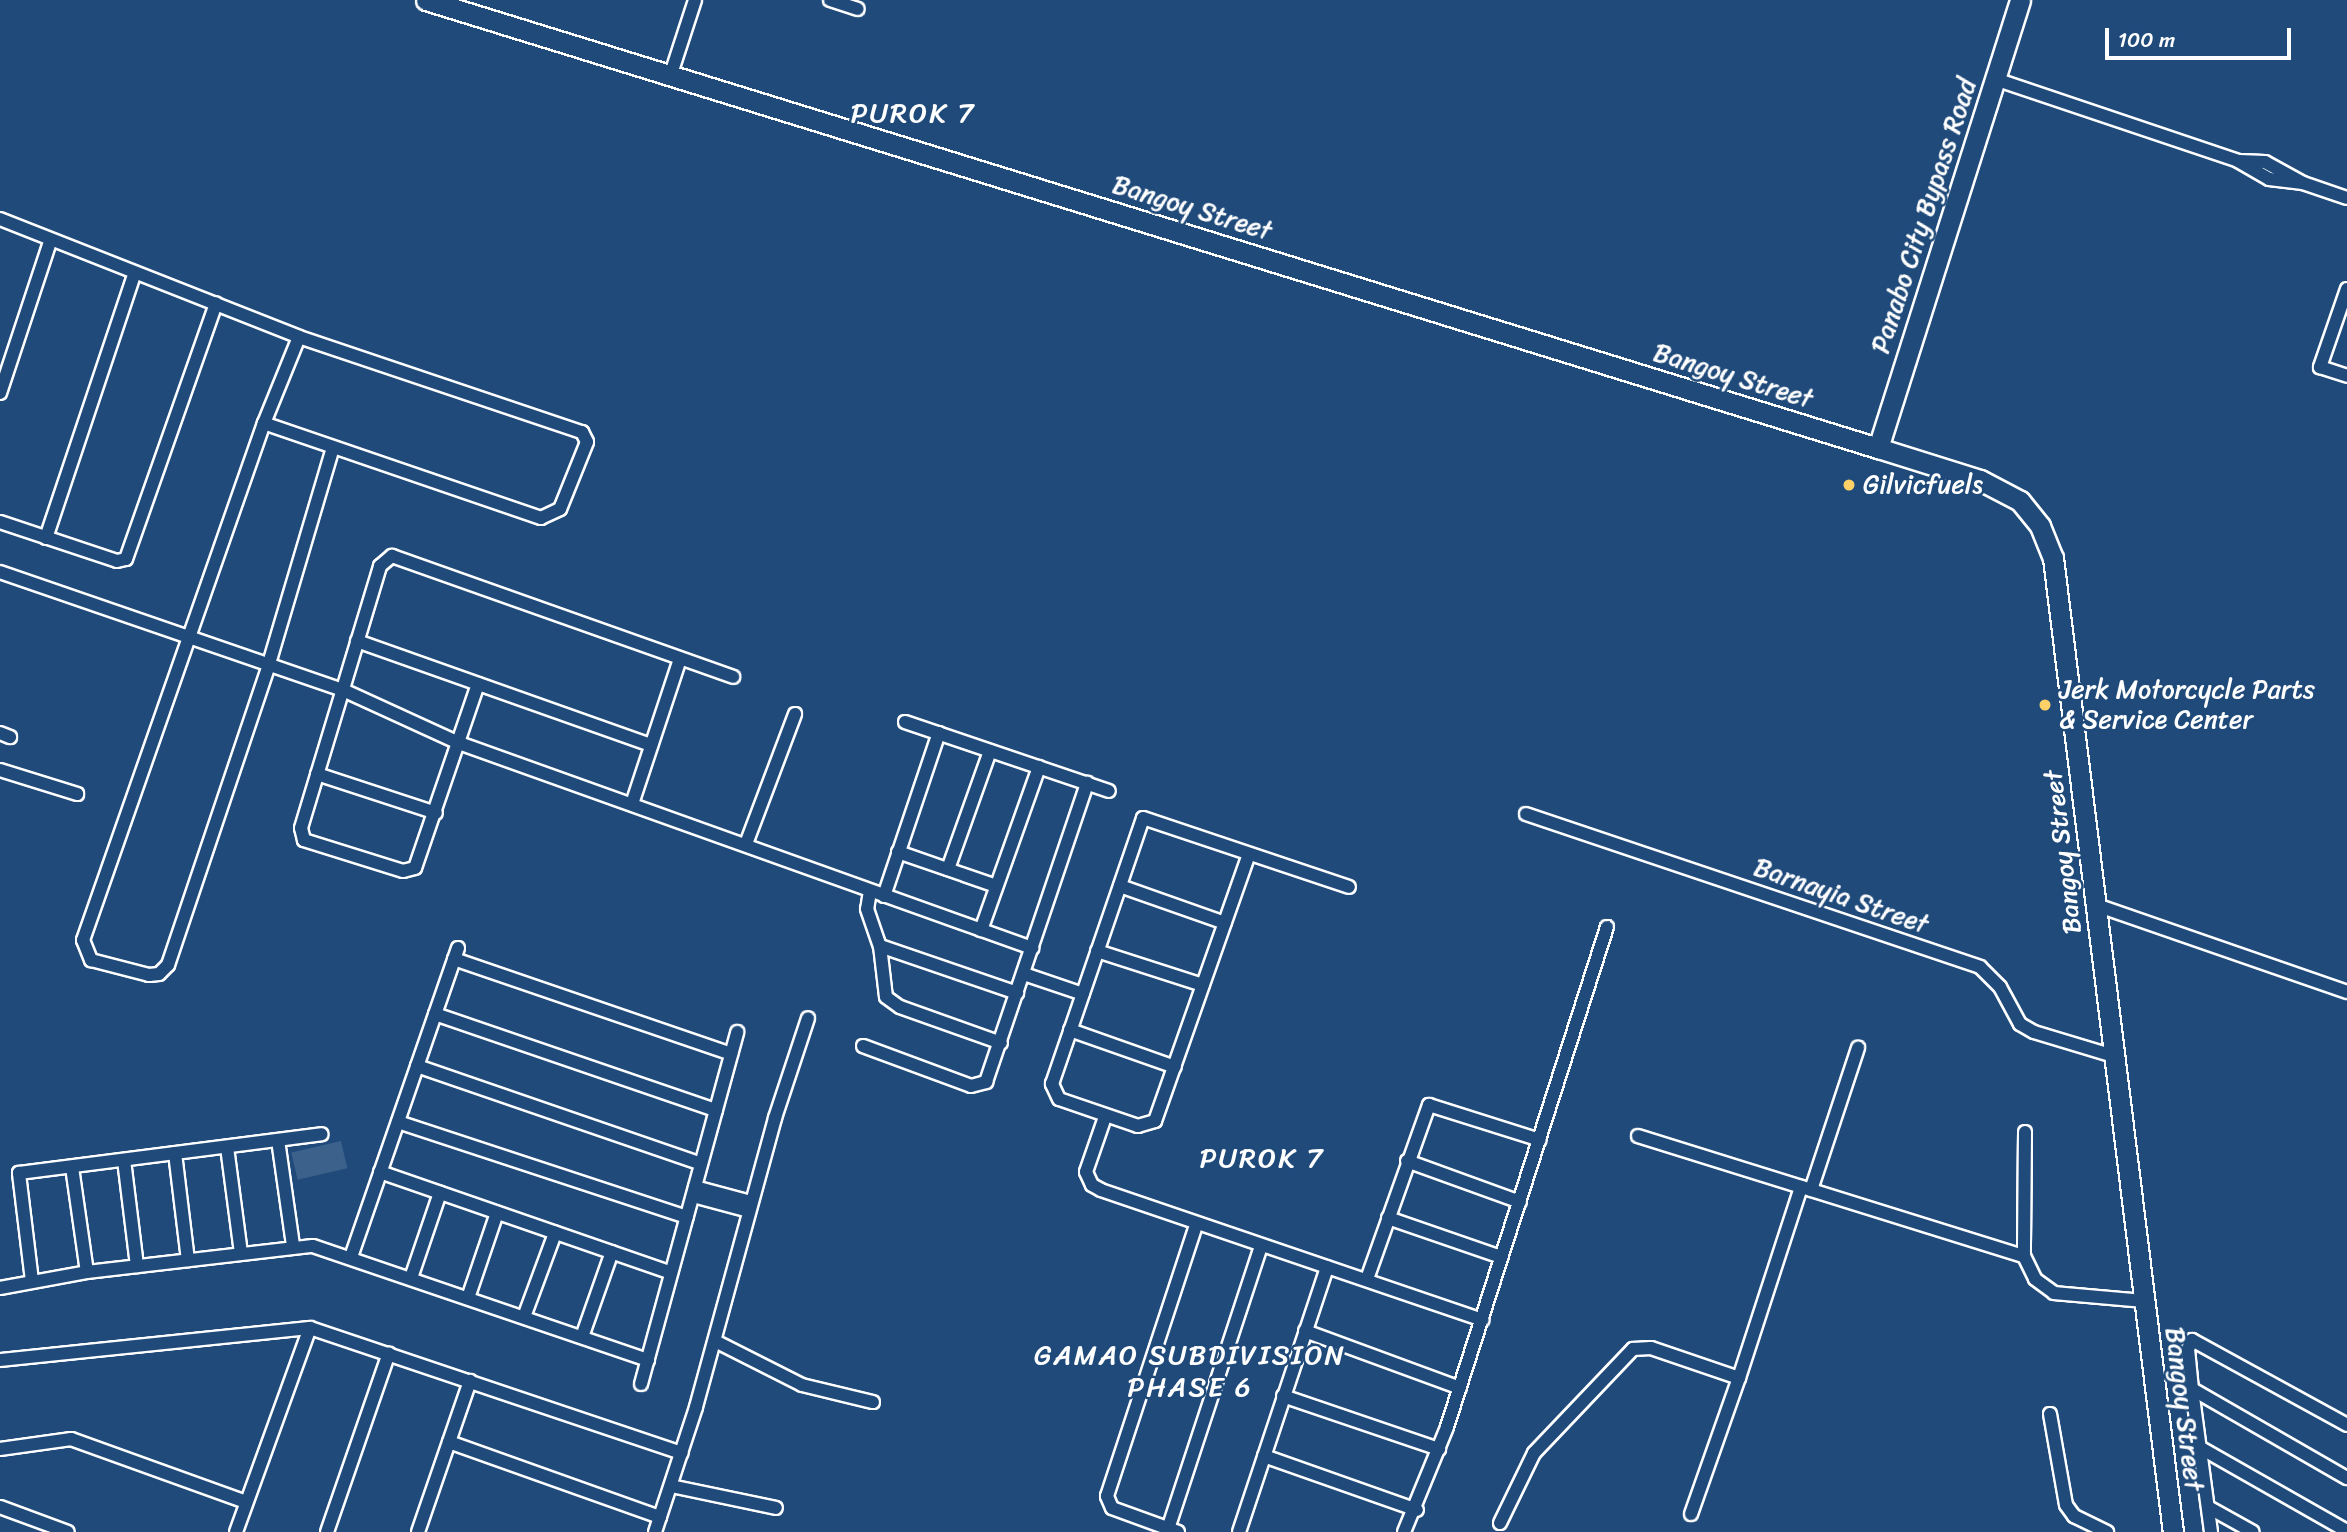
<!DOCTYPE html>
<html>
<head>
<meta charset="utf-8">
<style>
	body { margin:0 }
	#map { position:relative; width:2347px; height:1532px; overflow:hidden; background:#1f4a7a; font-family:Sriracha,sans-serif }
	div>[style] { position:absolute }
	.green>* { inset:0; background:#3c618b; transform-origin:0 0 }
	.roads { filter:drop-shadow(2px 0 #fff) drop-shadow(-2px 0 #fff) drop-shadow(0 2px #fff) drop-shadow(0 -2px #fff) }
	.street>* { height:12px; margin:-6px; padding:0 6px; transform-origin:6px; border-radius:6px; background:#1f4a7a }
	.secondary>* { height:19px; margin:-9.5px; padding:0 9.5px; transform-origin:9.5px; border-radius:9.5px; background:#1f4a7a }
	.dots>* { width:19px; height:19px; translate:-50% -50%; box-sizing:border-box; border:4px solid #1f4a7a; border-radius:50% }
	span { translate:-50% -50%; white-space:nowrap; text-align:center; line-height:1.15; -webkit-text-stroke:5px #1f4a7a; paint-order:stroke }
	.street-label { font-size:26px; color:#fff }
	.poi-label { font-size:26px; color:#fff }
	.left { translate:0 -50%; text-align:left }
	.neighbourhood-label { font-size:28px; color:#fff; letter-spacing:2px }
	.scale { position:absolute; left:2105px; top:28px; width:186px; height:32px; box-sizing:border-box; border:4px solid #fff; border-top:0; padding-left:9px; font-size:21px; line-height:24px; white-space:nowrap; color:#fff; -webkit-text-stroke:5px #1f4a7a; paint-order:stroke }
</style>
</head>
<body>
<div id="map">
	<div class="green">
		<div style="left:341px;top:1141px;width:28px;height:51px;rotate:77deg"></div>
	</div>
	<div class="roads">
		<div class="street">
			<div style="left:830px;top:0;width:29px;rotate:18deg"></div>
			<div style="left:670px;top:77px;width:81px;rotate:-72deg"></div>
			<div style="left:1995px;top:79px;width:256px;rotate:18.6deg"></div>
			<div style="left:2238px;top:161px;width:36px;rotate:30deg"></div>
			<div style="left:2269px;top:179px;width:34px;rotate:7deg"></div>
			<div style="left:2303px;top:183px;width:46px;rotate:18.8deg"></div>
			<div style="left:2239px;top:161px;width:26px;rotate:2deg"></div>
			<div style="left:2265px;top:162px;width:43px;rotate:28.9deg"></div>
			<div style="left:0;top:219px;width:321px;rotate:21.5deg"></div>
			<div style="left:299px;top:337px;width:299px;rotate:18.6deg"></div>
			<div style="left:582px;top:432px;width:11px;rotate:63deg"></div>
			<div style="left:587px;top:442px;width:72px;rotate:111.9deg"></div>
			<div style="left:560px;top:509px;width:21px;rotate:155deg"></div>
			<div style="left:541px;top:518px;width:293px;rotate:-161.1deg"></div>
			<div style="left:2347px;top:289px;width:83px;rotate:109.1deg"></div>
			<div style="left:2320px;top:367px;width:28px;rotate:18deg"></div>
			<div style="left:299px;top:337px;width:93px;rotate:112.1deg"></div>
			<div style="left:264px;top:423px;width:548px;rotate:109.29deg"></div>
			<div style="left:83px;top:940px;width:22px;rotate:68deg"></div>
			<div style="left:91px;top:960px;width:60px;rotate:14.5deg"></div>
			<div style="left:149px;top:975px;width:10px;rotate:-6deg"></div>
			<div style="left:159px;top:974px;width:13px;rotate:-45deg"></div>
			<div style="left:168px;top:965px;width:314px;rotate:-71.4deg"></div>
			<div style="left:268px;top:667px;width:228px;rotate:-73.5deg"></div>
			<div style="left:0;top:393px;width:159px;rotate:-71.7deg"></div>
			<div style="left:0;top:522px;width:123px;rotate:18.4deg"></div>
			<div style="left:117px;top:561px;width:9px;rotate:-13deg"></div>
			<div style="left:126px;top:559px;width:271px;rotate:-70.6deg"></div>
			<div style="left:46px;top:538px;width:277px;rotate:-71.5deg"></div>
			<div style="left:0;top:572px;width:363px;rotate:19deg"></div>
			<div style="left:343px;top:690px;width:128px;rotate:24.6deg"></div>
			<div style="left:459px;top:743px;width:609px;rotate:19.69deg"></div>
			<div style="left:357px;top:641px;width:312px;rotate:19.5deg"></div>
			<div style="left:478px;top:684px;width:194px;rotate:108.9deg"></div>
			<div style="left:415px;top:868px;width:12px;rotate:166deg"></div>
			<div style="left:403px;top:871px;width:104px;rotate:-162.6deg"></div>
			<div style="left:304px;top:840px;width:12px;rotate:-104deg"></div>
			<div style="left:301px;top:828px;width:274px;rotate:-73.2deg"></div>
			<div style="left:380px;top:566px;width:16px;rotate:-40deg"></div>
			<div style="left:392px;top:556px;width:362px;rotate:19.5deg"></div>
			<div style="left:905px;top:722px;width:215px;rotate:18.7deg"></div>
			<div style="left:0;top:733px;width:11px;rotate:22deg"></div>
			<div style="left:0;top:770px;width:81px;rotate:17.3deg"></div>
			<div style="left:317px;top:774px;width:125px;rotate:18.1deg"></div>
			<div style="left:632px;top:804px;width:153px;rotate:-71.7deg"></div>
			<div style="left:1526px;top:814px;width:479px;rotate:18.6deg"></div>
			<div style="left:1980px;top:967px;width:28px;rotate:45deg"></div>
			<div style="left:2000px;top:987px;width:42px;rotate:61.6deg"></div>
			<div style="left:2020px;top:1024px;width:16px;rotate:30deg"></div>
			<div style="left:2034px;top:1032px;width:84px;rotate:16.7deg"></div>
			<div style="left:746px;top:844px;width:139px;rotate:-69.3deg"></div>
			<div style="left:898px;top:852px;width:104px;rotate:19.1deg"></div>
			<div style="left:1249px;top:854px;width:283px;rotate:109.4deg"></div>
			<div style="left:1155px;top:1121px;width:18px;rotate:164deg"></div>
			<div style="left:1138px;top:1126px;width:83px;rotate:-161.1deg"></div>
			<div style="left:1059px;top:1099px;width:17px;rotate:-115deg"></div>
			<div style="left:1052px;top:1084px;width:281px;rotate:-71.1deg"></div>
			<div style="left:1143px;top:818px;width:217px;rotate:18.5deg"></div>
			<div style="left:948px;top:869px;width:125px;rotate:-70.4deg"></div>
			<div style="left:1120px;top:886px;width:111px;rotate:19.4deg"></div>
			<div style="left:870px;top:891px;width:18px;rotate:99deg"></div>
			<div style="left:867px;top:909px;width:39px;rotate:71deg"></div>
			<div style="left:880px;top:946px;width:51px;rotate:83.3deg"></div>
			<div style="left:886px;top:997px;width:17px;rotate:36deg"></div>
			<div style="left:900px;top:1007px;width:107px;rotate:19.6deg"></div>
			<div style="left:884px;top:896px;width:172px;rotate:-71.4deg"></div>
			<div style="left:2096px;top:905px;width:266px;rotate:19.1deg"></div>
			<div style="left:981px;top:930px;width:173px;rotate:-70.4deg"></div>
			<div style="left:880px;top:946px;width:145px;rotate:18.9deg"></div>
			<div style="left:1097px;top:951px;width:111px;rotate:17.8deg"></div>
			<div style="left:454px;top:959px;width:293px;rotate:18.9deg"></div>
			<div style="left:1024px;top:974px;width:62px;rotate:18.7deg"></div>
			<div style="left:435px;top:1014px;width:297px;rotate:18.9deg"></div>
			<div style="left:1070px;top:1030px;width:111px;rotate:19.4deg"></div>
			<div style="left:863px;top:1046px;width:115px;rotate:20.3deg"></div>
			<div style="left:971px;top:1086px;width:16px;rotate:-15deg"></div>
			<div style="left:986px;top:1082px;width:316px;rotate:-71.3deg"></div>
			<div style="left:417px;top:1066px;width:300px;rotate:19deg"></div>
			<div style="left:1105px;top:1117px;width:58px;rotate:109.1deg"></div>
			<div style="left:1086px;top:1172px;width:14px;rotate:65deg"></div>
			<div style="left:1092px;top:1185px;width:10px;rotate:29deg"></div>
			<div style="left:1101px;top:1190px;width:403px;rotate:18.8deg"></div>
			<div style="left:398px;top:1122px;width:304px;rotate:18.2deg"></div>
			<div style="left:2025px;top:1132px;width:124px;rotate:90.5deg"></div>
			<div style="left:2024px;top:1256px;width:25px;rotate:64deg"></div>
			<div style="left:2035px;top:1279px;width:24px;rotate:36deg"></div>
			<div style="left:2054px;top:1293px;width:90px;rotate:5.1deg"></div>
			<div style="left:1638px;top:1136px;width:404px;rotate:17.3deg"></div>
			<div style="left:278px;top:1140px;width:107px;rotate:81.9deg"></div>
			<div style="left:227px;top:1147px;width:107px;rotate:82.5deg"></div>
			<div style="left:175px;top:1153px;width:108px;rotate:83.1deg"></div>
			<div style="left:124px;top:1160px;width:107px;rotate:83deg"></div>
			<div style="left:1407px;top:1161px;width:120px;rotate:19.9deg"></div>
			<div style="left:72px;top:1167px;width:106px;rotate:81.9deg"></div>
			<div style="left:380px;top:1172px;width:308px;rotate:19.1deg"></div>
			<div style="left:695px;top:1187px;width:58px;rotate:15deg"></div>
			<div style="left:1811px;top:1190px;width:150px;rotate:-71.7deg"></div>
			<div style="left:693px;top:1196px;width:58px;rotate:15deg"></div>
			<div style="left:1388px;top:1218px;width:120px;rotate:19deg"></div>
			<div style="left:351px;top:1257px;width:327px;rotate:-70.9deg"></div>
			<div style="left:411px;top:1278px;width:90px;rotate:-71.2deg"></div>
			<div style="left:1367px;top:1279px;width:185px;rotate:-70.4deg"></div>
			<div style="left:1429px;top:1105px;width:116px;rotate:17.5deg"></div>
			<div style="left:32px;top:1281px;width:109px;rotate:-96.9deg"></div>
			<div style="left:19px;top:1173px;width:305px;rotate:-7.3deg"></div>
			<div style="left:0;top:1288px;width:88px;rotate:-10.4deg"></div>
			<div style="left:87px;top:1272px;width:227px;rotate:-6.6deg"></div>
			<div style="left:313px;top:1246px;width:354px;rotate:18.8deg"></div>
			<div style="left:468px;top:1298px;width:90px;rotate:-71.2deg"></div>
			<div style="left:524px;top:1317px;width:90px;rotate:-69.7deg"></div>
			<div style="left:1305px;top:1331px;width:165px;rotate:20.2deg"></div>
			<div style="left:582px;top:1337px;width:90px;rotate:-70.6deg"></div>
			<div style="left:715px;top:1341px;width:97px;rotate:26.8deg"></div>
			<div style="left:802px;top:1385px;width:73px;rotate:13.5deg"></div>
			<div style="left:0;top:1360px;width:312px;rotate:-5.9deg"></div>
			<div style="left:310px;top:1328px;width:392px;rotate:18.6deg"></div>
			<div style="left:641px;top:1384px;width:365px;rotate:-74.7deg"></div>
			<div style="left:2192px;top:1389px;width:179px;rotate:29.9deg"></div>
			<div style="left:1283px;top:1396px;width:165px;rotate:18.8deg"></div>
			<div style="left:2050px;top:1414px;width:92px;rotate:80deg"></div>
			<div style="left:2066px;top:1505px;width:14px;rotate:54deg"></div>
			<div style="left:2074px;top:1516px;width:37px;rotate:26deg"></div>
			<div style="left:449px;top:1442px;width:224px;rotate:19.6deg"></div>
			<div style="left:2199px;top:1447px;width:170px;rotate:29.6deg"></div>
			<div style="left:0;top:1449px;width:72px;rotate:-8deg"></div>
			<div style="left:71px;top:1439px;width:186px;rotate:19.8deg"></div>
			<div style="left:1264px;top:1456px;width:162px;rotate:19.4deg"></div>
			<div style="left:671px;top:1486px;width:107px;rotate:11.8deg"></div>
			<div style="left:0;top:1507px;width:72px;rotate:20.2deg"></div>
			<div style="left:2208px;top:1507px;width:51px;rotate:29.1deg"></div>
			<div style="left:1691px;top:1514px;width:144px;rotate:-70.6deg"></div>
			<div style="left:1500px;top:1523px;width:78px;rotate:-64.1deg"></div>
			<div style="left:1534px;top:1453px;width:144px;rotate:-46.4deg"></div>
			<div style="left:1633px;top:1349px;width:18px;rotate:-3deg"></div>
			<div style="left:1651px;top:1348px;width:93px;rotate:18.8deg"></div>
			<div style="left:1739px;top:1378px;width:201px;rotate:-72deg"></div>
			<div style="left:1168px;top:1529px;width:298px;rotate:-71.8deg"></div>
			<div style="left:236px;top:1532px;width:217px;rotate:-70.1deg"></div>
			<div style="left:327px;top:1532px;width:189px;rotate:-70.9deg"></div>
			<div style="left:418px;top:1532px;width:160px;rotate:-71deg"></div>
			<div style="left:655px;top:1532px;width:132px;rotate:-71.8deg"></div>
			<div style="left:696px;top:1407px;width:300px;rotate:-74.7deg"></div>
			<div style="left:775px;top:1118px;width:105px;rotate:-71.7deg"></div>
			<div style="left:1178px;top:1532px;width:70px;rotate:-160deg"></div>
			<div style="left:1112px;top:1508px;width:13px;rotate:-113deg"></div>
			<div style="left:1107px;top:1496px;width:284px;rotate:-71.8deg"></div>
			<div style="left:1239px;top:1532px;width:279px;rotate:-71.6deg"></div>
			<div style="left:1404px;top:1532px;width:113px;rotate:-67.7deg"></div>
			<div style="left:1447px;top:1427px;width:525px;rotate:-72.26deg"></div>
			<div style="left:2211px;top:1532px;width:144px;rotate:-97.6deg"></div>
			<div style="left:2192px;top:1389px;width:40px;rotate:-95.7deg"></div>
			<div style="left:2188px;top:1349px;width:10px;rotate:-66deg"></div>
			<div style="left:2192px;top:1340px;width:177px;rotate:28.7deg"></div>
		</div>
		<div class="secondary">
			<div style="left:426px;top:0;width:1520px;rotate:17.15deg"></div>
			<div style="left:1878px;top:448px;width:107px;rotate:17.4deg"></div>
			<div style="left:1980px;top:480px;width:45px;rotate:27.7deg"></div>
			<div style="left:2020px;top:501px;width:32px;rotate:51deg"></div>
			<div style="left:2040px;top:526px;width:35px;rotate:68deg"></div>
			<div style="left:2053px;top:558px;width:981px;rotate:82.98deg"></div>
			<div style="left:1878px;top:448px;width:470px;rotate:-72.4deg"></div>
		</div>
	</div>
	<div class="dots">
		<div style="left:1849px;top:485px;background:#ffd166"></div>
		<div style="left:2045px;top:705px;background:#ffd166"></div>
	</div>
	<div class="street-label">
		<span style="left:1192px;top:208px;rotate:17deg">Bangoy Street</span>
		<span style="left:1924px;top:216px;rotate:-72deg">Panabo City Bypass Road</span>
		<span style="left:1733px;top:376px;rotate:17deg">Bangoy Street</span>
		<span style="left:2063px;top:852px;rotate:-97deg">Bangoy Street</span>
		<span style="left:1841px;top:896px;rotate:19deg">Barnayia Street</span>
		<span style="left:2184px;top:1409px;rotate:83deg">Bangoy Street</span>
	</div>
	<div class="poi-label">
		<span class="left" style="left:1863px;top:485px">Gilvicfuels</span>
		<span class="left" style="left:2059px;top:705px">Jerk Motorcycle Parts<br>&amp; Service Center</span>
	</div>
	<div class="neighbourhood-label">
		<span style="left:913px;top:113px">PUROK 7</span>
		<span style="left:1262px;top:1158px">PUROK 7</span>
		<span style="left:1190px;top:1371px">GAMAO SUBDIVISION<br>PHASE 6</span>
	</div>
	<div class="scale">100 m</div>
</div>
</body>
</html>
